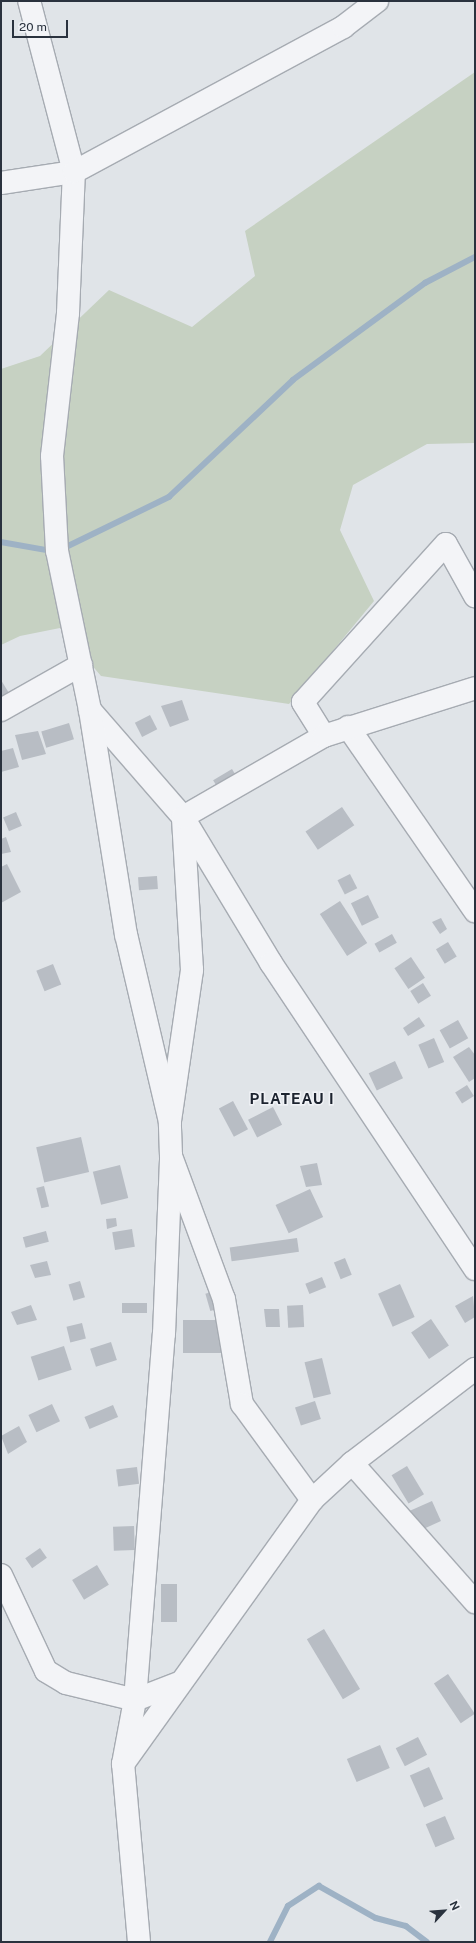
<!DOCTYPE html>
<html>
<head>
<meta charset="utf-8">
<style>
	body { margin:0 }
	#map { position:relative; width:476px; height:1943px; overflow:hidden; background:#e0e4e8; font-family:"Public Sans",sans-serif }
	div>[style] { position:absolute }
	.green>* { inset:0; background:#c6d1c2 }
	.stream>* { height:5.5px; margin:-2.75px; padding:0 2.75px; transform-origin:2.75px; border-radius:2.75px; background:#9eb2c5 }
	.building>* { inset:0; background:#b8bdc4; transform-origin:0 0 }
	.roads { filter:drop-shadow(1px 0 #a6abb2) drop-shadow(-1px 0 #a6abb2) drop-shadow(0 1px #a6abb2) drop-shadow(0 -1px #a6abb2) }
	.minor>* { height:22px; margin:-11px; padding:0 11px; transform-origin:11px; border-radius:11px; background:#f3f4f7 }
	.tertiary>* { height:22px; margin:-11px; padding:0 11px; transform-origin:11px; border-radius:11px; background:#f3f4f7 }
	span { translate:-50% -50%; white-space:nowrap; text-align:center; line-height:1.15; -webkit-text-stroke:3px #f0f2f6; paint-order:stroke }
	.district-label { font-size:15px; color:#1c232f; font-weight:700; letter-spacing:1px }
	.frame { position:absolute; inset:0; border:2px solid #2a323e; pointer-events:none }
	.north { position:absolute; left:424px; top:1891px; width:40px; height:40px; -webkit-text-stroke:3px #f0f2f6; paint-order:stroke; rotate:64deg; font-size:11px; font-weight:700; line-height:16px; text-align:center; color:#2a323e }
	.north::after { content:''; display:block; margin:auto; width:14px; height:18px; background:#2a323e; clip-path:polygon(50% 0,100% 100%,50% 72%,0 100%) }
	.scale { position:absolute; left:12px; top:20px; width:56px; height:18px; box-sizing:border-box; border:2px solid #2a323e; border-top:0; padding-left:5px; font-size:12px; line-height:14px; white-space:nowrap; color:#2a323e; -webkit-text-stroke:3px #f0f2f6; paint-order:stroke }
</style>
</head>
<body>
<div id="map">
	<div class="green">
		<div style="clip-path:polygon(475px 72px,475px 443px,427px 444px,353px 485px,340px 530px,374px 601px,289px 704px,101px 676px,60px 628px,20px 636px,1px 645px,1px 369px,40px 356px,109px 290px,192px 327px,255px 276px,245px 231px)"></div>
	</div>
	<div class="stream">
		<div style="left:1px;top:542px;width:52px;rotate:10deg"></div>
		<div style="left:62px;top:549px;width:119px;rotate:-25.9deg"></div>
		<div style="left:169px;top:497px;width:170px;rotate:-43.3deg"></div>
		<div style="left:293px;top:380px;width:164px;rotate:-36.3deg"></div>
		<div style="left:425px;top:283px;width:56px;rotate:-27.5deg"></div>
		<div style="left:270px;top:1942px;width:40px;rotate:-63.4deg"></div>
		<div style="left:288px;top:1906px;width:37px;rotate:-33deg"></div>
		<div style="left:319px;top:1886px;width:65px;rotate:29.3deg"></div>
		<div style="left:376px;top:1918px;width:31px;rotate:15deg"></div>
		<div style="left:406px;top:1926px;width:26px;rotate:37deg"></div>
	</div>
	<div class="building">
		<div style="clip-path:polygon(1px 680px,12px 698px,1px 704px)"></div>
		<div style="clip-path:polygon(182px 700px,189px 720px,170px 727px,161px 706px)"></div>
		<div style="left:150px;top:715px;width:16px;height:17px;rotate:63deg"></div>
		<div style="left:69px;top:723px;width:17px;height:29px;rotate:73deg"></div>
		<div style="clip-path:polygon(38px 731px,46px 754px,22px 760px,15px 735px)"></div>
		<div style="clip-path:polygon(13px 748px,19px 767px,1px 772px,1px 751px)"></div>
		<div style="left:232px;top:769px;width:12px;height:22px;rotate:59deg"></div>
		<div style="left:342px;top:807px;width:22px;height:44px;rotate:56deg"></div>
		<div style="left:16px;top:812px;width:15px;height:14px;rotate:67deg"></div>
		<div style="clip-path:polygon(6px 837px,11px 852px,1px 854px,1px 839px)"></div>
		<div style="clip-path:polygon(7px 864px,21px 892px,1px 903px,1px 867px)"></div>
		<div style="left:350px;top:874px;width:16px;height:14px;rotate:63deg"></div>
		<div style="left:157px;top:876px;width:13px;height:19px;rotate:86deg"></div>
		<div style="left:368px;top:895px;width:25px;height:19px;rotate:64deg"></div>
		<div style="left:340px;top:901px;width:50px;height:24px;rotate:57deg"></div>
		<div style="clip-path:polygon(441px 918px,447px 929px,440px 934px,432px 922px)"></div>
		<div style="left:392px;top:934px;width:10px;height:20px;rotate:61deg"></div>
		<div style="left:448px;top:942px;width:17px;height:14px;rotate:59deg"></div>
		<div style="left:411px;top:957px;width:25px;height:20px;rotate:56deg"></div>
		<div style="left:53px;top:964px;width:22px;height:18px;rotate:68deg"></div>
		<div style="left:423px;top:983px;width:15px;height:15px;rotate:58deg"></div>
		<div style="clip-path:polygon(419px 1017px,425px 1026px,408px 1036px,403px 1028px)"></div>
		<div style="left:458px;top:1020px;width:21px;height:21px;rotate:61deg"></div>
		<div style="left:434px;top:1038px;width:26px;height:17px;rotate:67deg"></div>
		<div style="clip-path:polygon(469px 1047px,475px 1055px,475px 1078px,469px 1082px,453px 1057px)"></div>
		<div style="left:395px;top:1061px;width:19px;height:29px;rotate:65deg"></div>
		<div style="left:467px;top:1085px;width:13px;height:14px;rotate:58deg"></div>
		<div style="left:233px;top:1101px;width:32px;height:16px;rotate:62deg"></div>
		<div style="left:273px;top:1107px;width:20px;height:28px;rotate:63deg"></div>
		<div style="left:81px;top:1137px;width:36px;height:46px;rotate:77deg"></div>
		<div style="clip-path:polygon(317px 1163px,322px 1185px,306px 1187px,300px 1166px)"></div>
		<div style="left:120px;top:1165px;width:34px;height:28px;rotate:76deg"></div>
		<div style="left:44px;top:1186px;width:21px;height:8px;rotate:76deg"></div>
		<div style="left:310px;top:1189px;width:31px;height:38px;rotate:65deg"></div>
		<div style="clip-path:polygon(116px 1218px,117px 1226px,107px 1229px,106px 1219px)"></div>
		<div style="left:132px;top:1229px;width:18px;height:20px;rotate:81deg"></div>
		<div style="left:46px;top:1231px;width:11px;height:24px;rotate:75deg"></div>
		<div style="left:297px;top:1238px;width:14px;height:68px;rotate:82deg"></div>
		<div style="left:345px;top:1258px;width:18px;height:12px;rotate:68deg"></div>
		<div style="clip-path:polygon(47px 1261px,51px 1275px,35px 1278px,30px 1265px)"></div>
		<div style="left:322px;top:1277px;width:11px;height:18px;rotate:68deg"></div>
		<div style="left:80px;top:1281px;width:17px;height:12px;rotate:73deg"></div>
		<div style="left:400px;top:1284px;width:36px;height:24px;rotate:66deg"></div>
		<div style="left:215px;top:1291px;width:18px;height:10px;rotate:74deg"></div>
		<div style="clip-path:polygon(473px 1296px,475px 1317px,465px 1323px,455px 1306px)"></div>
		<div style="left:122px;top:1303px;width:25px;height:10px"></div>
		<div style="clip-path:polygon(31px 1305px,37px 1320px,17px 1325px,11px 1312px)"></div>
		<div style="left:303px;top:1305px;width:22px;height:16px;rotate:87deg"></div>
		<div style="clip-path:polygon(264px 1309px,279px 1309px,280px 1327px,266px 1327px)"></div>
		<div style="left:431px;top:1319px;width:32px;height:24px;rotate:56deg"></div>
		<div style="left:183px;top:1320px;width:38px;height:33px"></div>
		<div style="left:82px;top:1323px;width:16px;height:16px;rotate:76deg"></div>
		<div style="left:111px;top:1342px;width:19px;height:22px;rotate:72deg"></div>
		<div style="left:64px;top:1346px;width:25px;height:35px;rotate:72deg"></div>
		<div style="left:322px;top:1358px;width:37px;height:18px;rotate:76deg"></div>
		<div style="left:315px;top:1401px;width:19px;height:21px;rotate:72deg"></div>
		<div style="left:52px;top:1404px;width:19px;height:26px;rotate:65deg"></div>
		<div style="left:113px;top:1405px;width:13px;height:31px;rotate:67deg"></div>
		<div style="clip-path:polygon(19px 1426px,27px 1442px,8px 1454px,1px 1436px)"></div>
		<div style="left:407px;top:1466px;width:33px;height:18px;rotate:59deg"></div>
		<div style="left:137px;top:1467px;width:17px;height:21px;rotate:83deg"></div>
		<div style="left:432px;top:1501px;width:22px;height:26px;rotate:66deg"></div>
		<div style="left:134px;top:1526px;width:24px;height:21px;rotate:88deg"></div>
		<div style="left:40px;top:1548px;width:12px;height:18px;rotate:55deg"></div>
		<div style="left:97px;top:1565px;width:23px;height:29px;rotate:59deg"></div>
		<div style="left:161px;top:1584px;width:16px;height:38px"></div>
		<div style="left:324px;top:1629px;width:70px;height:20px;rotate:59deg"></div>
		<div style="left:448px;top:1674px;width:48px;height:17px;rotate:56deg"></div>
		<div style="left:418px;top:1737px;width:20px;height:25px;rotate:63deg"></div>
		<div style="left:380px;top:1745px;width:25px;height:36px;rotate:67deg"></div>
		<div style="left:429px;top:1767px;width:35px;height:21px;rotate:66deg"></div>
		<div style="left:445px;top:1816px;width:25px;height:21px;rotate:67deg"></div>
	</div>
	<div class="roads">
		<div class="minor">
			<div style="left:1px;top:183px;width:74px;rotate:-8.6deg"></div>
			<div style="left:74px;top:172px;width:177px;rotate:-104.7deg"></div>
			<div style="left:1px;top:710px;width:92px;rotate:-29.4deg"></div>
			<div style="left:90px;top:710px;width:142px;rotate:49deg"></div>
			<div style="left:183px;top:817px;width:170px;rotate:58.9deg"></div>
			<div style="left:271px;top:963px;width:368px;rotate:56.3deg"></div>
			<div style="left:348px;top:727px;width:224px;rotate:55.4deg"></div>
			<div style="left:324px;top:736px;width:40px;rotate:-122deg"></div>
			<div style="left:303px;top:702px;width:213px;rotate:-47.9deg"></div>
			<div style="left:446px;top:544px;width:60px;rotate:60.9deg"></div>
			<div style="left:170px;top:1121px;width:153px;rotate:-81.7deg"></div>
			<div style="left:192px;top:970px;width:153px;rotate:-93.4deg"></div>
			<div style="left:183px;top:817px;width:163px;rotate:-29.9deg"></div>
			<div style="left:324px;top:736px;width:158px;rotate:-17.6deg"></div>
			<div style="left:171px;top:1156px;width:153px;rotate:69.7deg"></div>
			<div style="left:224px;top:1299px;width:107px;rotate:80.3deg"></div>
			<div style="left:242px;top:1404px;width:119px;rotate:53.9deg"></div>
			<div style="left:352px;top:1463px;width:186px;rotate:48.5deg"></div>
			<div style="left:1px;top:1575px;width:106px;rotate:64.9deg"></div>
			<div style="left:46px;top:1671px;width:23px;rotate:31deg"></div>
			<div style="left:66px;top:1683px;width:71px;rotate:13.8deg"></div>
			<div style="left:135px;top:1700px;width:47px;rotate:-21.1deg"></div>
			<div style="left:123px;top:1764px;width:325px;rotate:-54.4deg"></div>
			<div style="left:312px;top:1500px;width:54px;rotate:-42.8deg"></div>
			<div style="left:352px;top:1463px;width:155px;rotate:-37.4deg"></div>
		</div>
		<div class="tertiary">
			<div style="left:139px;top:1942px;width:179px;rotate:-95.1deg"></div>
			<div style="left:123px;top:1764px;width:65px;rotate:-79.4deg"></div>
			<div style="left:135px;top:1700px;width:367px;rotate:-85.5deg"></div>
			<div style="left:164px;top:1334px;width:178px;rotate:-87.7deg"></div>
			<div style="left:171px;top:1156px;width:34px;rotate:-92deg"></div>
			<div style="left:170px;top:1122px;width:192px;rotate:-103.2deg"></div>
			<div style="left:126px;top:935px;width:228px;rotate:-99.1deg"></div>
			<div style="left:90px;top:710px;width:162px;rotate:-101.7deg"></div>
			<div style="left:57px;top:551px;width:95px;rotate:-93deg"></div>
			<div style="left:52px;top:456px;width:144px;rotate:-83.6deg"></div>
			<div style="left:68px;top:313px;width:141px;rotate:-87.6deg"></div>
			<div style="left:74px;top:172px;width:306px;rotate:-28.3deg"></div>
			<div style="left:343px;top:27px;width:43px;rotate:-37.4deg"></div>
		</div>
	</div>
	<div class="district-label">
		<span style="left:292px;top:1099px">PLATEAU I</span>
	</div>
	<div class="frame"></div>
	<div class="north">N</div>
	<div class="scale">20 m</div>
</div>
</body>
</html>
